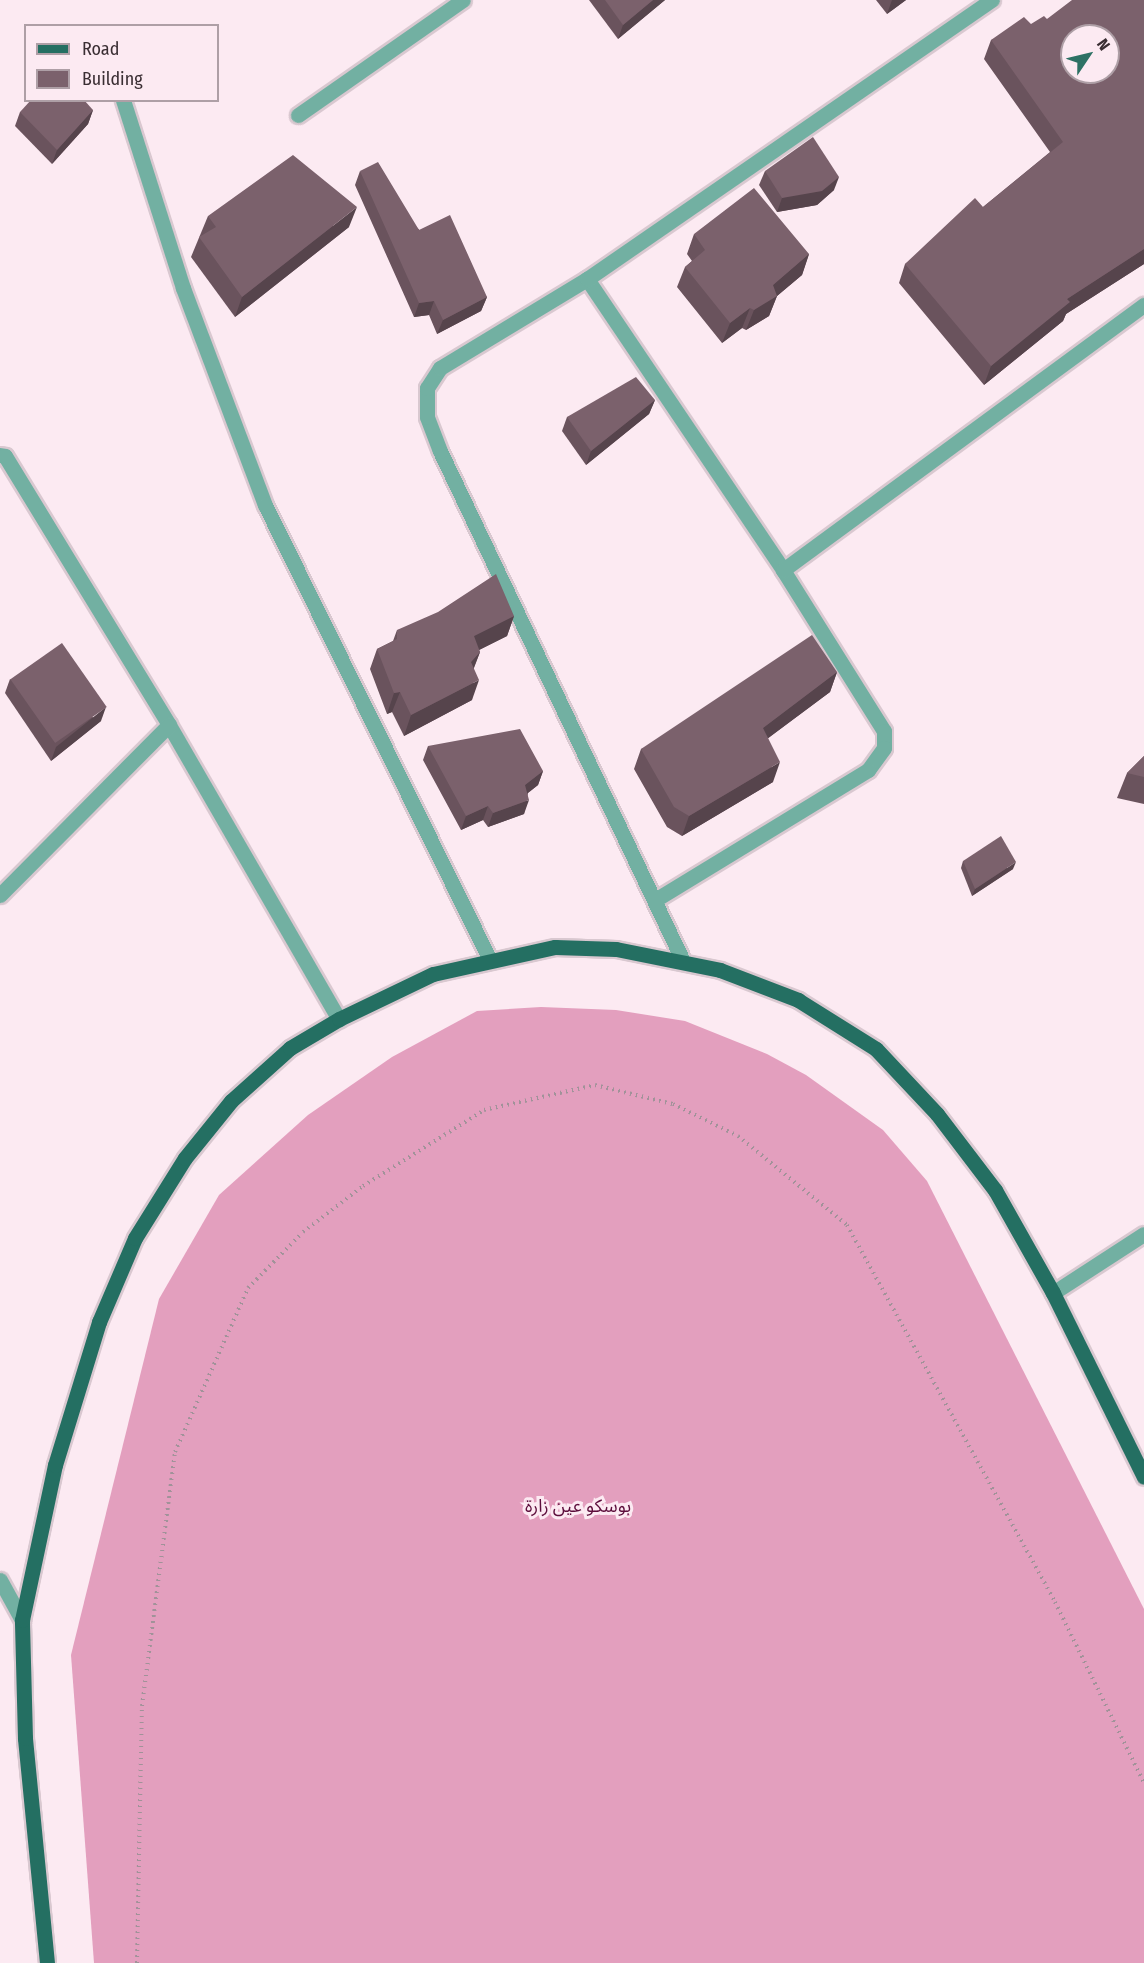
<!DOCTYPE html>
<html>
<head>
<meta charset="utf-8">
<style>
	body { margin:0 }
	#map { position:relative; width:1144px; height:1963px; overflow:hidden; background:#fceaf2; font-family:"Fira Sans Condensed","Noto Sans Arabic",sans-serif }
	div>[style] { position:absolute }
	.forest>* { inset:0; background:#e39fbe }
	.path>* { height:4px; margin-top:-2px; transform-origin:0; background:repeating-linear-gradient(90deg,#a19299 0 1.5px,transparent 0 6px) }
	.roads { filter:drop-shadow(2px 0 #d9c8d0) drop-shadow(-2px 0 #d9c8d0) drop-shadow(0 2px #d9c8d0) drop-shadow(0 -2px #d9c8d0) }
	.minor>* { height:15px; margin:-7.5px; padding:0 7.5px; transform-origin:7.5px; border-radius:7.5px; background:#72b0a2 }
	.major>* { height:15px; margin:-7.5px; padding:0 7.5px; transform-origin:7.5px; border-radius:7.5px; background:#246f62 }
	.wall>* { inset:0; background:#6a535d }
	.shaded-wall>* { inset:0; background:#56444c }
	.building>* { inset:0; background:#7b616c; transform-origin:0 0 }
	span { translate:-50% -50%; white-space:nowrap; text-align:center; line-height:1.15; -webkit-text-stroke:6px #fceaf2; paint-order:stroke }
	.park-label { font-size:18px; color:#5d0e3c }
	.legend { position:absolute; left:24px; top:24px; width:195px; height:78px; box-sizing:border-box; background:#fceaf2; border:2px solid #ae9fa6; margin:0; padding:8px 10px; list-style:none; font-size:18px; color:#3a2e33 }
	.legend li { display:flex; align-items:center; gap:12px; height:30px }
	.legend b { width:30px; border:2px solid #ae9fa6 }
	.north { position:absolute; left:1060px; top:24px; width:60px; height:60px; box-sizing:border-box; background:#fceaf2; border:2px solid #ae9fa6; border-radius:50%; rotate:55deg; font-size:16px; font-weight:700; line-height:24px; text-align:center; color:#3a2e33 }
	.north::after { content:''; display:block; margin:auto; width:21px; height:27px; background:#2d7164; clip-path:polygon(50% 0,100% 100%,50% 72%,0 100%) }
</style>
</head>
<body>
<div id="map">
	<div class="forest">
		<div style="clip-path:polygon(541px 1007px,616px 1010px,685px 1021px,767px 1054px,806px 1075px,883px 1130px,927px 1181px,1144px 1609px,1144px 1963px,94px 1963px,71px 1655px,159px 1299px,219px 1195px,308px 1115px,392px 1057px,477px 1011px)"></div>
	</div>
	<div class="path">
		<div style="left:137px;top:1963px;width:257px;rotate:-88.9deg"></div>
		<div style="left:142px;top:1706px;width:256px;rotate:-82.6deg"></div>
		<div style="left:175px;top:1452px;width:180px;rotate:-66deg"></div>
		<div style="left:248px;top:1288px;width:78px;rotate:-45.5deg"></div>
		<div style="left:303px;top:1232px;width:76px;rotate:-37.5deg"></div>
		<div style="left:363px;top:1186px;width:143px;rotate:-32.1deg"></div>
		<div style="left:484px;top:1110px;width:114px;rotate:-12.7deg"></div>
		<div style="left:595px;top:1085px;width:80px;rotate:13.7deg"></div>
		<div style="left:673px;top:1104px;width:72px;rotate:26.2deg"></div>
		<div style="left:738px;top:1136px;width:141px;rotate:39.2deg"></div>
		<div style="left:847px;top:1225px;width:431px;rotate:61.1deg"></div>
		<div style="left:1055px;top:1602px;width:202px;rotate:63.8deg"></div>
	</div>
	<div class="roads">
		<div class="minor">
			<div style="left:123px;top:100px;width:197px;rotate:72.3deg"></div>
			<div style="left:183px;top:288px;width:232px;rotate:69.3deg"></div>
			<div style="left:265px;top:505px;width:505px;rotate:63.69deg"></div>
			<div style="left:298px;top:115px;width:201px;rotate:-34.9deg"></div>
			<div style="left:587px;top:279px;width:351px;rotate:56deg"></div>
			<div style="left:783px;top:570px;width:190px;rotate:57.9deg"></div>
			<div style="left:884px;top:731px;width:17px;rotate:90deg"></div>
			<div style="left:884px;top:748px;width:27px;rotate:126deg"></div>
			<div style="left:868px;top:770px;width:250px;rotate:148.6deg"></div>
			<div style="left:0;top:455px;width:5px;rotate:11deg"></div>
			<div style="left:5px;top:456px;width:315px;rotate:58.6deg"></div>
			<div style="left:169px;top:725px;width:340px;rotate:60deg"></div>
			<div style="left:783px;top:570px;width:448px;rotate:-36.3deg"></div>
			<div style="left:0;top:895px;width:240px;rotate:-45.2deg"></div>
			<div style="left:683px;top:961px;width:565px;rotate:-115.48deg"></div>
			<div style="left:440px;top:451px;width:36px;rotate:-111deg"></div>
			<div style="left:427px;top:417px;width:29px;rotate:-90deg"></div>
			<div style="left:427px;top:388px;width:24px;rotate:-57deg"></div>
			<div style="left:440px;top:368px;width:172px;rotate:-31.2deg"></div>
			<div style="left:587px;top:279px;width:492px;rotate:-34.6deg"></div>
			<div style="left:1053px;top:1293px;width:108px;rotate:-33deg"></div>
			<div style="left:0;top:1580px;width:46px;rotate:61.2deg"></div>
		</div>
		<div class="major">
			<div style="left:47px;top:1963px;width:226px;rotate:-95.6deg"></div>
			<div style="left:25px;top:1738px;width:118px;rotate:-91.5deg"></div>
			<div style="left:22px;top:1620px;width:158px;rotate:-78deg"></div>
			<div style="left:55px;top:1465px;width:150px;rotate:-72.9deg"></div>
			<div style="left:99px;top:1322px;width:91px;rotate:-66.8deg"></div>
			<div style="left:135px;top:1238px;width:94px;rotate:-58deg"></div>
			<div style="left:185px;top:1158px;width:73px;rotate:-51.1deg"></div>
			<div style="left:231px;top:1101px;width:79px;rotate:-41.9deg"></div>
			<div style="left:290px;top:1048px;width:57px;rotate:-30.6deg"></div>
			<div style="left:339px;top:1019px;width:104px;rotate:-25.6deg"></div>
			<div style="left:433px;top:974px;width:125px;rotate:-12.5deg"></div>
			<div style="left:555px;top:947px;width:61px;rotate:1.9deg"></div>
			<div style="left:616px;top:949px;width:106px;rotate:11.4deg"></div>
			<div style="left:720px;top:970px;width:84px;rotate:21deg"></div>
			<div style="left:798px;top:1000px;width:92px;rotate:32.1deg"></div>
			<div style="left:876px;top:1049px;width:89px;rotate:46.8deg"></div>
			<div style="left:937px;top:1114px;width:96px;rotate:52.7deg"></div>
			<div style="left:995px;top:1190px;width:118px;rotate:60.6deg"></div>
			<div style="left:1053px;top:1293px;width:205px;rotate:63.7deg"></div>
		</div>
	</div>
	<div class="wall">
		<div style="clip-path:polygon(589px 0,665px 0,618px 39px)"></div>
		<div style="clip-path:polygon(876px 0,906px 0,887px 14px)"></div>
		<div style="clip-path:polygon(1144px 0,1144px 264px,1066px 314px,1063px 321px,984px 385px,899px 283px,905px 264px,983px 207px,1050px 152px,984px 59px,991px 40px,1047px 19px)"></div>
		<div style="clip-path:polygon(93px 110px,88px 124px,52px 164px,15px 126px,20px 112px)"></div>
		<div style="clip-path:polygon(360px 171px,487px 297px,481px 311px,437px 334px,429px 315px,414px 317px,355px 185px)"></div>
		<div style="clip-path:polygon(765px 171px,834px 190px,817px 205px,777px 212px,759px 185px)"></div>
		<div style="clip-path:polygon(208px 216px,349px 227px,235px 317px,191px 257px)"></div>
		<div style="clip-path:polygon(694px 234px,809px 254px,802px 275px,777px 296px,769px 316px,746px 330px,742px 328px,722px 343px,677px 287px,685px 267px,692px 261px,687px 254px)"></div>
		<div style="clip-path:polygon(655px 400px,649px 414px,586px 465px,562px 431px,567px 417px)"></div>
		<div style="clip-path:polygon(514px 616px,507px 636px,479px 650px,480px 652px,474px 668px,472px 700px,404px 736px,392px 712px,387px 714px,370px 669px,377px 649px,393px 641px,397px 630px)"></div>
		<div style="clip-path:polygon(837px 672px,830px 692px,768px 738px,773px 782px,682px 836px,667px 827px,634px 769px,641px 749px)"></div>
		<div style="clip-path:polygon(10px 679px,101px 721px,51px 761px,5px 693px)"></div>
		<div style="clip-path:polygon(428px 746px,543px 771px,538px 785px,528px 793px,524px 814px,488px 827px,483px 820px,461px 830px,423px 760px)"></div>
		<div style="clip-path:polygon(1144px 756px,1144px 804px,1117px 798px,1127px 773px)"></div>
		<div style="clip-path:polygon(963px 861px,1013px 869px,972px 896px,961px 868px)"></div>
	</div>
	<div class="shaded-wall">
		<div style="clip-path:polygon(653px 0,665px 0,618px 39px,623px 25px)"></div>
		<div style="clip-path:polygon(892px 0,906px 0,887px 14px)"></div>
		<div style="clip-path:polygon(93px 110px,88px 124px,52px 164px,57px 150px)"></div>
		<div style="clip-path:polygon(839px 177px,834px 190px,817px 205px,777px 212px,782px 198px)"></div>
		<div style="clip-path:polygon(357px 207px,349px 227px,235px 317px,242px 297px)"></div>
		<div style="clip-path:polygon(1144px 249px,1144px 264px,1066px 314px,1063px 321px,984px 385px,991px 366px,1067px 299px)"></div>
		<div style="clip-path:polygon(809px 254px,802px 275px,777px 296px,769px 316px,746px 330px,754px 310px,773px 285px)"></div>
		<div style="clip-path:polygon(487px 297px,481px 311px,437px 334px,443px 320px)"></div>
		<div style="clip-path:polygon(434px 301px,429px 315px,414px 317px,419px 303px)"></div>
		<div style="clip-path:polygon(750px 308px,742px 328px,722px 343px,730px 323px)"></div>
		<div style="clip-path:polygon(655px 400px,649px 414px,586px 465px,591px 451px)"></div>
		<div style="clip-path:polygon(514px 616px,507px 636px,467px 656px,474px 636px)"></div>
		<div style="clip-path:polygon(480px 652px,472px 672px,471px 662px)"></div>
		<div style="clip-path:polygon(837px 672px,830px 692px,755px 748px,763px 728px)"></div>
		<div style="clip-path:polygon(479px 680px,472px 700px,404px 736px,411px 715px)"></div>
		<div style="clip-path:polygon(400px 692px,392px 712px,387px 714px,394px 693px)"></div>
		<div style="clip-path:polygon(106px 707px,101px 721px,51px 761px,56px 747px)"></div>
		<div style="clip-path:polygon(780px 762px,773px 782px,682px 836px,689px 816px)"></div>
		<div style="clip-path:polygon(543px 771px,538px 785px,520px 799px,525px 785px)"></div>
		<div style="clip-path:polygon(529px 800px,524px 814px,488px 827px,493px 813px)"></div>
		<div style="clip-path:polygon(488px 806px,483px 820px,461px 830px,466px 816px)"></div>
		<div style="clip-path:polygon(1016px 862px,1013px 869px,972px 896px,975px 889px)"></div>
	</div>
	<div class="building">
		<div style="clip-path:polygon(605px 0,653px 0,623px 25px)"></div>
		<div style="clip-path:polygon(evenodd,1072px 0,1144px 0,1144px 249px,1067px 299px,1070px 302px,991px 366px,905px 264px,975px 198px,983px 207px,1063px 142px,991px 40px,1024px 17px,1031px 24px,1044px 16px,1047px 19px,1072px 0,1072px 36px,1108px 36px,1108px 72px,1072px 72px,1072px 36px)"></div>
		<div style="clip-path:polygon(31px 100px,84px 100px,93px 110px,57px 150px,20px 112px)"></div>
		<div style="clip-path:polygon(813px 137px,839px 177px,822px 191px,782px 198px,765px 171px)"></div>
		<div style="clip-path:polygon(293px 155px,357px 207px,242px 297px,199px 237px,216px 227px,208px 216px)"></div>
		<div style="clip-path:polygon(378px 162px,419px 230px,450px 215px,487px 297px,443px 320px,434px 301px,419px 303px,360px 171px)"></div>
		<div style="clip-path:polygon(754px 188px,809px 254px,773px 285px,777px 296px,754px 310px,750px 308px,730px 323px,685px 267px,705px 250px,694px 234px)"></div>
		<div style="clip-path:polygon(636px 377px,655px 400px,591px 451px,567px 417px)"></div>
		<div style="clip-path:polygon(496px 574px,514px 616px,474px 636px,480px 652px,471px 662px,479px 680px,411px 715px,400px 692px,394px 693px,377px 649px,397px 639px,397px 630px,438px 612px)"></div>
		<div style="clip-path:polygon(812px 635px,837px 672px,763px 728px,780px 762px,689px 816px,674px 807px,641px 749px)"></div>
		<div style="left:62px;top:643px;width:78px;height:63px;rotate:55deg"></div>
		<div style="clip-path:polygon(520px 729px,543px 771px,525px 785px,529px 800px,493px 813px,488px 806px,466px 816px,428px 746px)"></div>
		<div style="clip-path:polygon(1144px 756px,1144px 777px,1127px 773px)"></div>
		<div style="clip-path:polygon(1001px 836px,1016px 862px,975px 889px,963px 861px)"></div>
	</div>
	<div class="park-label">
		<span style="left:578px;top:1506px">بوسكو عين زارة</span>
	</div>
	<ul class="legend">
	<li><b style="height:8px;background:#246f62"></b>Road</li>
	<li><b style="height:16px;background:#7b616c"></b>Building</li>
	</ul>
	<div class="north">N</div>
</div>
</body>
</html>
